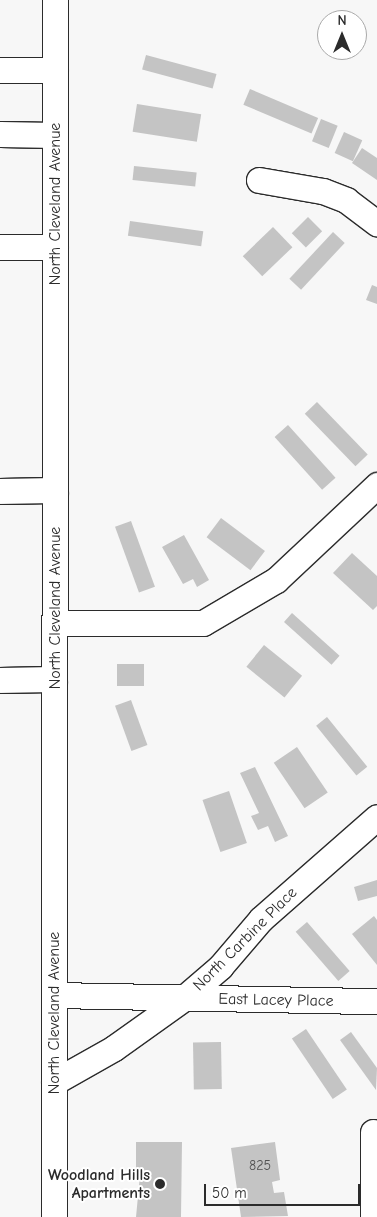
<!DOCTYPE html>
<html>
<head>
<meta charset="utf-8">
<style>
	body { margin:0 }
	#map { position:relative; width:377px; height:1217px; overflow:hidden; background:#f7f7f7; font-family:"Comic Neue",sans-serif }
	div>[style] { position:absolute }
	.building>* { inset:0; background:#c4c4c4; transform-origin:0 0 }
	.roads { filter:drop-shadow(1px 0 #2b2b2b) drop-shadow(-1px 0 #2b2b2b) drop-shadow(0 1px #2b2b2b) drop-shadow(0 -1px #2b2b2b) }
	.minor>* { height:25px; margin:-12.5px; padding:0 12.5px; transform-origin:12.5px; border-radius:12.5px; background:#fff }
	.dots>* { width:14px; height:14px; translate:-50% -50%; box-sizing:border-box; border:2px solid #fff; border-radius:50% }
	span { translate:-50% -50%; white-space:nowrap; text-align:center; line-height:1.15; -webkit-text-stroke:4px #fff; paint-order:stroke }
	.number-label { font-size:14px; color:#515151 }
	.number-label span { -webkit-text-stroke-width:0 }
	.street-label { font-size:16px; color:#2b2b2b }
	.poi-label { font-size:16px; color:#2b2b2b; font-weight:700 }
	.right { translate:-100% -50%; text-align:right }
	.north { position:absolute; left:317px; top:10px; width:50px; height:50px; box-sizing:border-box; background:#fff; border:1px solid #aaa; border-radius:50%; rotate:0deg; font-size:14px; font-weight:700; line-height:20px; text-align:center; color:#2b2b2b }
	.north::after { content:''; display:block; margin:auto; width:18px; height:22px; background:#2b2b2b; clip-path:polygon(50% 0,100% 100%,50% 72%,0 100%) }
	.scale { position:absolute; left:204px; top:1184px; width:156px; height:22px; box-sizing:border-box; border:2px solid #2b2b2b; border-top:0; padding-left:6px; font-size:15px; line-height:18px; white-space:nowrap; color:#2b2b2b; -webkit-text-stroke:4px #fff; paint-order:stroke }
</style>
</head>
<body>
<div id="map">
	<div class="building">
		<div style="left:146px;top:55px;width:73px;height:15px;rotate:15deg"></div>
		<div style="left:250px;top:89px;width:74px;height:17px;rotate:23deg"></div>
		<div style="left:137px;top:104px;width:65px;height:28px;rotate:9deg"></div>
		<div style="left:321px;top:119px;width:18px;height:24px;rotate:22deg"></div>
		<div style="left:344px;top:132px;width:20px;height:23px;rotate:24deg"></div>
		<div style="clip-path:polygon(362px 148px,377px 158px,377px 180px,352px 163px)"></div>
		<div style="left:134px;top:166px;width:63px;height:14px;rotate:6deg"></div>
		<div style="left:308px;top:217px;width:20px;height:23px;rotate:45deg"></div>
		<div style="left:130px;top:221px;width:74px;height:15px;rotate:8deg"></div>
		<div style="left:273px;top:227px;width:28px;height:42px;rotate:46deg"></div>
		<div style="left:333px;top:232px;width:16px;height:64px;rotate:43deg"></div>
		<div style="clip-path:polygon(372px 285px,377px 287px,377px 304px,366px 300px)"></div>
		<div style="left:317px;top:402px;width:73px;height:17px;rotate:46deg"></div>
		<div style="left:288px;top:425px;width:71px;height:18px;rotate:48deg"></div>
		<div style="left:221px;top:518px;width:55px;height:24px;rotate:37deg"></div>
		<div style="left:131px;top:521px;width:70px;height:17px;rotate:70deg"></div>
		<div style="clip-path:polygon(184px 535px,209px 580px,197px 587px,193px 579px,183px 584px,162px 547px)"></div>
		<div style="clip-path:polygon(352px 553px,377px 576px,377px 606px,373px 610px,333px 573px)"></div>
		<div style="left:292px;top:613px;width:64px;height:12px;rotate:42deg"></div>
		<div style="left:264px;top:645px;width:49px;height:28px;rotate:39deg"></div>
		<div style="left:117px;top:664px;width:27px;height:22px"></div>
		<div style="left:131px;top:700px;width:48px;height:17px;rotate:70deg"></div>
		<div style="left:327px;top:717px;width:64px;height:14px;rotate:51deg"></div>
		<div style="left:297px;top:747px;width:55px;height:28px;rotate:56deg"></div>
		<div style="clip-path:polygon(255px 767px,288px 836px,275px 842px,268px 826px,258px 830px,251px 816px,259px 813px,240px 773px)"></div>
		<div style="left:229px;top:791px;width:55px;height:28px;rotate:71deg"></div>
		<div style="clip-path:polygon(377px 880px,377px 896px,358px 901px,354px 887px)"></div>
		<div style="clip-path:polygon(374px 916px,377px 920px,377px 965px,352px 934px)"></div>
		<div style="left:307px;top:922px;width:65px;height:15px;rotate:49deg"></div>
		<div style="left:306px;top:1029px;width:73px;height:17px;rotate:56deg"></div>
		<div style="clip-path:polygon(351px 1032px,377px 1068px,376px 1090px,340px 1040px)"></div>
		<div style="left:221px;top:1042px;width:47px;height:28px;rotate:89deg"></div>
		<div style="clip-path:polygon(136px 1142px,182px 1142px,181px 1217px,136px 1217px,140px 1175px,136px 1175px)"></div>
		<div style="clip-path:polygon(275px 1142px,280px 1180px,272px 1182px,274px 1193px,284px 1192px,288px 1216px,241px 1217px,231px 1148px)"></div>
	</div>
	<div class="roads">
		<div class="minor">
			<div style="left:0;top:70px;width:55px"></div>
			<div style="left:0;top:134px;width:55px;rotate:1deg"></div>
			<div style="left:259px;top:180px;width:65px;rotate:9.8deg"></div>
			<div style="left:323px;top:191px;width:25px;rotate:21deg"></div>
			<div style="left:346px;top:200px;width:39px;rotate:37deg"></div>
			<div style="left:0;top:247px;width:55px"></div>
			<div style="left:0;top:491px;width:55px;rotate:-1deg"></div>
			<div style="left:55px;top:623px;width:148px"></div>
			<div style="left:203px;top:623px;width:85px;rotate:-30.5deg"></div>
			<div style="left:276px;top:580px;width:139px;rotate:-43.2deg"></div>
			<div style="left:0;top:680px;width:54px;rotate:-1.1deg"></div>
			<div style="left:54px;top:995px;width:323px;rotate:1.1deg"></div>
			<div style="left:54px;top:1082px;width:69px;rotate:-29.5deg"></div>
			<div style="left:114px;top:1048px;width:86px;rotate:-35.5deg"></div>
			<div style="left:184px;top:998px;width:48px;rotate:-40.7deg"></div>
			<div style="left:220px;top:967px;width:63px;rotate:-49.5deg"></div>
			<div style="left:261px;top:919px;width:154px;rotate:-41.3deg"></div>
			<div style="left:54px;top:1217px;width:1217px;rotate:-89.95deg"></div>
			<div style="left:373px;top:1217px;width:85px;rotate:-90deg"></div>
		</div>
	</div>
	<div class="dots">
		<div style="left:160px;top:1184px;background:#2b2b2b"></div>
	</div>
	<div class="number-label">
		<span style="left:260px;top:1166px">825</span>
	</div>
	<div class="street-label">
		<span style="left:55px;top:204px;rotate:-90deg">North Cleveland Avenue</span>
		<span style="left:55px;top:608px;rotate:-90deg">North Cleveland Avenue</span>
		<span style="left:245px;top:939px;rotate:-45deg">North Carbine Place</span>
		<span style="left:276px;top:1000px;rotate:1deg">East Lacey Place</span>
		<span style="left:54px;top:1013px;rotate:-90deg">North Cleveland Avenue</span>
	</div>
	<div class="poi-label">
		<span class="right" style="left:150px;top:1184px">Woodland Hills<br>Apartments</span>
	</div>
	<div class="north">N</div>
	<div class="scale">50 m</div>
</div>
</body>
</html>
